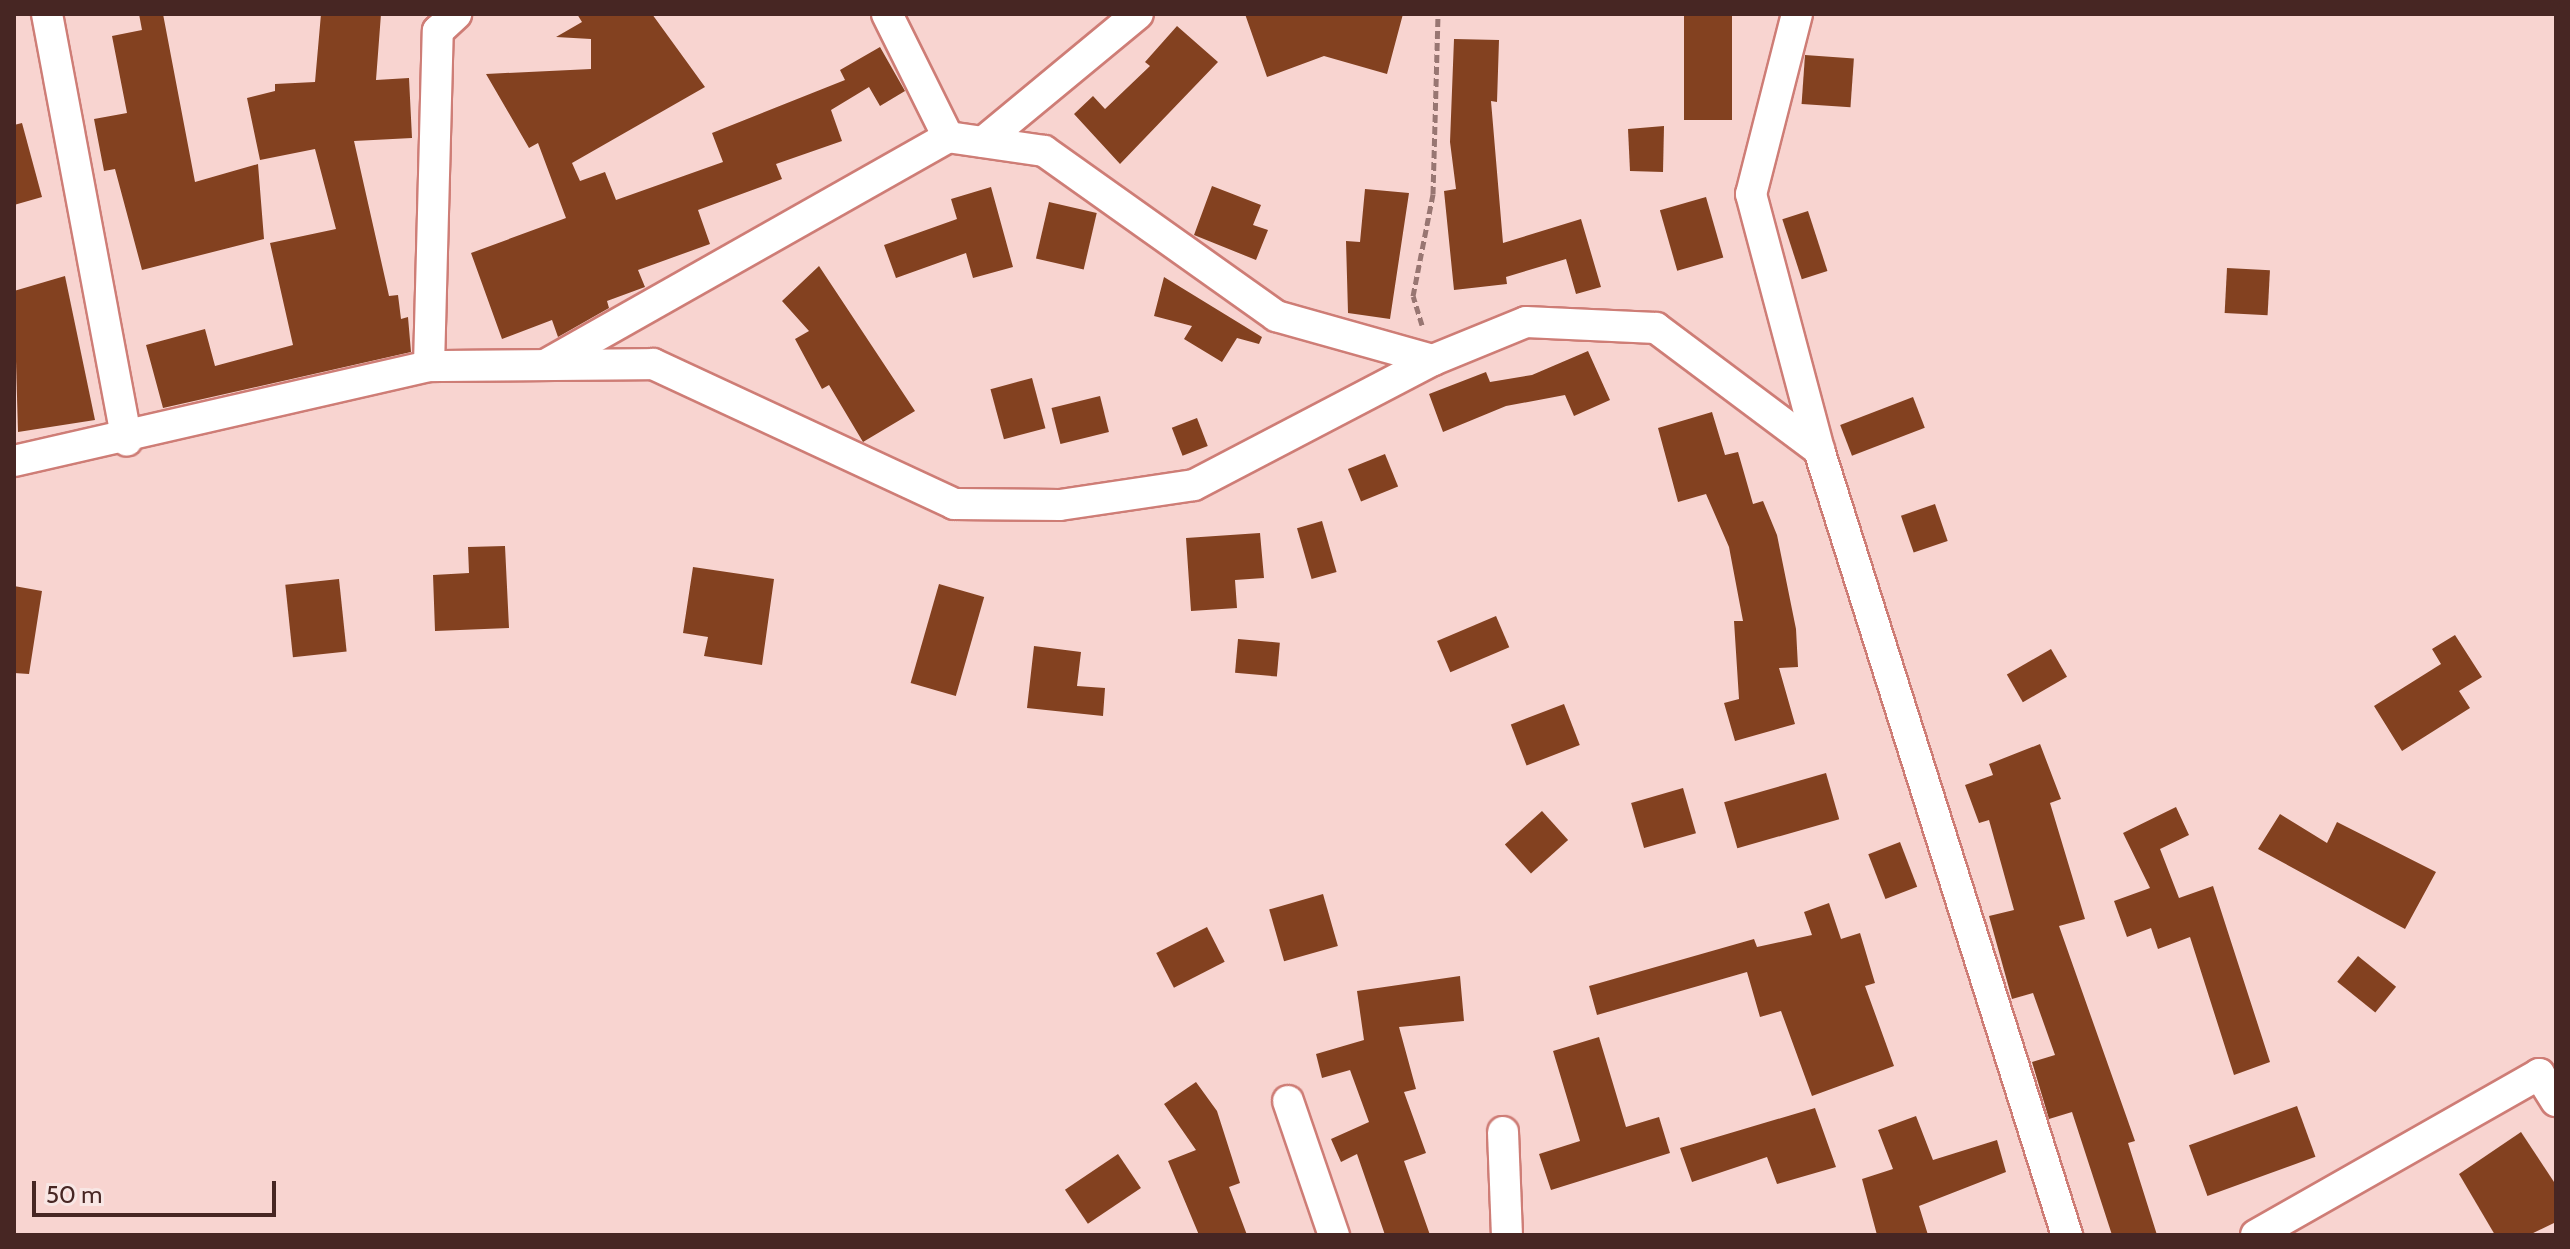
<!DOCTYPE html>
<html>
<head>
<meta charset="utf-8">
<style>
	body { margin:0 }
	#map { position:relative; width:2570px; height:1249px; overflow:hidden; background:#f8d4d0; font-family:Cabin,sans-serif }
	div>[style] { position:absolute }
	.building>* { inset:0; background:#834120; transform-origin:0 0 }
	.path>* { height:5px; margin-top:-2.5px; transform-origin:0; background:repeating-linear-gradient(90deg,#987672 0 8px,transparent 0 12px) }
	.roads { filter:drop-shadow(2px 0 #ce7d76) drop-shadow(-2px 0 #ce7d76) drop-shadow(0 2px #ce7d76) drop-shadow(0 -2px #ce7d76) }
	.street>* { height:30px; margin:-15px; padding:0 15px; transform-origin:15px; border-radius:15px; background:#fff }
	span { translate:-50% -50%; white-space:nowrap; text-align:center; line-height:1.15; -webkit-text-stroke:8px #f8e6e4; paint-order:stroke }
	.frame { position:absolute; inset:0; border:16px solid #472623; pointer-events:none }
	.scale { position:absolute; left:32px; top:1181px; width:244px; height:36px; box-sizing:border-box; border:4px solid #472623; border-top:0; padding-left:10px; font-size:24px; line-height:28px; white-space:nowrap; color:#472623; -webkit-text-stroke:6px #f8e6e4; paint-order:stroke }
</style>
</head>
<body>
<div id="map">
	<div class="building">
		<div style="clip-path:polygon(139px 14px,163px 14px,195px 182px,258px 164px,264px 239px,142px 270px,115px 169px,104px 171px,94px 119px,127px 113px,112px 36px,142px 30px)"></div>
		<div style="clip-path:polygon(321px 14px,381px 14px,376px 80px,409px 78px,412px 138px,354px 141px,389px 296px,398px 295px,401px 319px,408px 317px,411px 352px,163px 408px,146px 345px,205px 329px,215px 366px,293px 345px,270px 243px,336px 229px,315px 149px,260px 160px,247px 98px,275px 91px,275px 84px,315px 82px)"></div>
		<div style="clip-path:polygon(577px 14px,652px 14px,705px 87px,572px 163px,580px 181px,605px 172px,616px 200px,723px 162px,712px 133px,845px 80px,840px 70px,880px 47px,905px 91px,880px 106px,869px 87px,831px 110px,842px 141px,776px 164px,782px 179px,698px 210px,710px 244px,638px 270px,645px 287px,607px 301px,609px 308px,558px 337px,552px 320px,502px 339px,471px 253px,566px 218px,538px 143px,529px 148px,486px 74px,591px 69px,591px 39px,556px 37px,582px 22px)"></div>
		<div style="clip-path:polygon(1245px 14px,1403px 14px,1387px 74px,1324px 56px,1267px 77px)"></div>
		<div style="left:1684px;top:14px;width:48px;height:106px"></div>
		<div style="clip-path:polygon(1177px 26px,1218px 62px,1120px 164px,1074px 114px,1093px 96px,1105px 109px,1150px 66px,1145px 62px)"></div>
		<div style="clip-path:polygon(1454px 39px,1499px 40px,1497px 102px,1491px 101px,1503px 243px,1581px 219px,1601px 287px,1576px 294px,1566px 259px,1506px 277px,1507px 284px,1454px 290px,1444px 191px,1456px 189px,1450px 142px)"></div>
		<div style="left:1805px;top:55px;width:49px;height:49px;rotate:4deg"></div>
		<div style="clip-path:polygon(22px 123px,42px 197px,14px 205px,14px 125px)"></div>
		<div style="clip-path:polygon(1664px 126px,1663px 172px,1630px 171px,1628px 129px)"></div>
		<div style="clip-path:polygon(1212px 186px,1261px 205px,1253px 225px,1268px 230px,1256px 260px,1194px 235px)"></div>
		<div style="clip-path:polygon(991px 187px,1013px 267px,973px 278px,966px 253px,896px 278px,884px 245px,957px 219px,951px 199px)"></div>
		<div style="clip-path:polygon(1365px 189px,1409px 193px,1390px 319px,1348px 313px,1346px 241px,1360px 242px)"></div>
		<div style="left:1706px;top:197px;width:63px;height:48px;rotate:74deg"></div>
		<div style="left:1049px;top:202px;width:49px;height:58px;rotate:13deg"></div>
		<div style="left:1808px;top:211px;width:63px;height:27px;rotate:72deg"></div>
		<div style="clip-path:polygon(819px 266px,915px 411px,863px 442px,829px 385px,822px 389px,795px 339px,809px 331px,782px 301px)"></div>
		<div style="left:2227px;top:268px;width:43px;height:45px;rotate:3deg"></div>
		<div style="clip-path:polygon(65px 276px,95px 420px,18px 432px,14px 291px)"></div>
		<div style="clip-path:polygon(1164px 277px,1262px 337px,1259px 344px,1237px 338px,1222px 362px,1184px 339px,1192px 326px,1154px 316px)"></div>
		<div style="clip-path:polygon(1588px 351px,1610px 400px,1574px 416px,1565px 395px,1506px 406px,1443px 432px,1429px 394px,1486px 372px,1490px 382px,1532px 375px)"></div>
		<div style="left:1032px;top:378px;width:52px;height:43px;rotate:75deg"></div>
		<div style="left:1100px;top:396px;width:37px;height:50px;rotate:76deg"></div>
		<div style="left:1913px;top:397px;width:33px;height:78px;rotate:69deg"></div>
		<div style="clip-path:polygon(1712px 412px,1725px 455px,1738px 452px,1753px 504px,1763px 501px,1777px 535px,1796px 629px,1798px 667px,1779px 668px,1795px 724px,1735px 741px,1724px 703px,1739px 699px,1734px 621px,1743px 621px,1729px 547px,1706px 494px,1678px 502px,1658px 428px)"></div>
		<div style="left:1197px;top:418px;width:30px;height:27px;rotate:69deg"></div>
		<div style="left:1385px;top:454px;width:35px;height:40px;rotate:68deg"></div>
		<div style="left:1935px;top:504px;width:39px;height:36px;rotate:71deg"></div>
		<div style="left:1322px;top:521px;width:53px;height:26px;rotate:74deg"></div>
		<div style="clip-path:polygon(1260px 533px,1264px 578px,1235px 580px,1237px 608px,1191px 611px,1186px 538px)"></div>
		<div style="clip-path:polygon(505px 546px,509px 628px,435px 631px,433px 575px,469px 573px,468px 547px)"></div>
		<div style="clip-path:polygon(693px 567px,774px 579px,762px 665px,704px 656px,708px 637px,683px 633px)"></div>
		<div style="left:339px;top:579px;width:73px;height:54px;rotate:84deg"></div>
		<div style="left:939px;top:584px;width:47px;height:103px;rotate:16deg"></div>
		<div style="clip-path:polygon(14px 586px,42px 591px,29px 674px,14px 673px)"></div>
		<div style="left:1496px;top:616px;width:34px;height:64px;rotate:67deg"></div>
		<div style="clip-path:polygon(2455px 635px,2482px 677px,2459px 691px,2470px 708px,2402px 751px,2374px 706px,2441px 664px,2432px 649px)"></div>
		<div style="left:1238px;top:639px;width:42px;height:34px;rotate:5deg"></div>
		<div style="clip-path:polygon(1034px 646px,1081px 652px,1077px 686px,1105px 688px,1103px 716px,1027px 708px)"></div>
		<div style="left:2051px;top:649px;width:32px;height:51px;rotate:60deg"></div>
		<div style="left:1564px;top:704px;width:44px;height:57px;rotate:69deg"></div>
		<div style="clip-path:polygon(2040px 744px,2061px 799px,2050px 803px,2085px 919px,2059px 926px,2135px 1141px,2128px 1143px,2157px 1235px,2112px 1235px,2072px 1112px,2049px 1119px,2032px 1062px,2055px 1055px,2033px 993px,2012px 999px,1989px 916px,2014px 910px,1989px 820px,1979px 823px,1965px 785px,1993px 775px,1989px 764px)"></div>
		<div style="left:1826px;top:773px;width:48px;height:106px;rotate:74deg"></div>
		<div style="left:1683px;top:788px;width:47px;height:54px;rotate:74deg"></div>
		<div style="clip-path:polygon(2176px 807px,2189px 835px,2160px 849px,2179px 898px,2213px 886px,2270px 1062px,2234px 1075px,2190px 937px,2158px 949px,2151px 928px,2127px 937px,2114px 901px,2150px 888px,2123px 833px)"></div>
		<div style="left:1542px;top:811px;width:39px;height:50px;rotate:48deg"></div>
		<div style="clip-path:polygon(2280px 814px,2327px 843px,2337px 822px,2436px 872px,2405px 929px,2258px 849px)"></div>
		<div style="left:1900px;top:842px;width:48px;height:34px;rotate:69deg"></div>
		<div style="left:1323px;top:894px;width:54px;height:56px;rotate:74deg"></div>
		<div style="clip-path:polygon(1829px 903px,1841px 939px,1860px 933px,1875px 983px,1865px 986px,1894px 1066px,1812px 1096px,1781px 1011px,1760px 1017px,1747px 972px,1597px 1015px,1589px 986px,1754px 939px,1757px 947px,1812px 935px,1804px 912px)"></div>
		<div style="left:1207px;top:927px;width:39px;height:57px;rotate:63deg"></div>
		<div style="left:2358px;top:956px;width:49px;height:33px;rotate:39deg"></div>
		<div style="clip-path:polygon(1460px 976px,1464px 1021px,1399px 1027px,1416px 1089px,1404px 1092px,1426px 1153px,1404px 1161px,1430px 1235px,1385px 1235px,1357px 1154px,1341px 1162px,1331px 1139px,1369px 1122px,1350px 1070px,1322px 1078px,1316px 1054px,1364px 1040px,1357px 991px)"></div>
		<div style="clip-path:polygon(1599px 1037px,1626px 1127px,1659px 1117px,1670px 1153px,1551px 1190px,1539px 1154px,1580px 1141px,1553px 1051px)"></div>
		<div style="clip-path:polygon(1196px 1082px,1217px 1111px,1240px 1183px,1229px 1187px,1247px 1235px,1199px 1235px,1168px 1161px,1196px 1150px,1164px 1104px)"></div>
		<div style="left:2297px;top:1106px;width:54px;height:115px;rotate:70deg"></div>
		<div style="clip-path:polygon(1815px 1108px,1836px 1167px,1777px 1184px,1767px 1157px,1692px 1182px,1680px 1148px)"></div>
		<div style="clip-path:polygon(1916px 1116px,1933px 1160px,1997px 1140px,2006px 1172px,1919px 1206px,1928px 1235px,1877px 1235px,1862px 1179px,1893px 1169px,1878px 1130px)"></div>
		<div style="clip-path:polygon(2521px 1132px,2556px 1185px,2556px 1222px,2529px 1235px,2495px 1235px,2459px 1174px)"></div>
		<div style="left:1118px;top:1154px;width:41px;height:64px;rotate:56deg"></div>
	</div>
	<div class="path">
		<div style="left:1422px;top:325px;width:30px;rotate:-107deg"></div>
		<div style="left:1413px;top:296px;width:104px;rotate:-78.9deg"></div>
		<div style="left:1433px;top:194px;width:180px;rotate:-88.4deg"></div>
	</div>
	<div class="roads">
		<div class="street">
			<div style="left:47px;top:14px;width:434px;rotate:79.4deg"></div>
			<div style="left:887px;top:14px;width:137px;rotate:63.6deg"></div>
			<div style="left:1797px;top:14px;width:186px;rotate:104.3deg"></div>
			<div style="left:1751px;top:194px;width:265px;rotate:75.1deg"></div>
			<div style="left:1819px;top:450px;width:823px;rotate:72.47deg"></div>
			<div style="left:983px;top:142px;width:201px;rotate:-39.6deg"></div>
			<div style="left:547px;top:364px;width:461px;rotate:-29.5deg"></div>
			<div style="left:948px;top:137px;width:97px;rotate:8.3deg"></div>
			<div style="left:1044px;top:151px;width:285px;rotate:35.4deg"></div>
			<div style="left:1276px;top:316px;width:163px;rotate:15.7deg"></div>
			<div style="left:429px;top:366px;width:335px;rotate:-88.5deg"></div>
			<div style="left:438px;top:31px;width:25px;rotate:-43deg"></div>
			<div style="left:14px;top:461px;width:426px;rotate:-12.9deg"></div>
			<div style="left:429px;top:366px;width:224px;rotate:-0.5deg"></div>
			<div style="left:653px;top:364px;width:332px;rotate:24.9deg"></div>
			<div style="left:954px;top:504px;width:106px;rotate:0.5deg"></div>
			<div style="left:1060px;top:505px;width:135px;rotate:-8.5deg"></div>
			<div style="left:1194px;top:485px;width:270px;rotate:-27.6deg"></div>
			<div style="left:1433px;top:360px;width:100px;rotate:-22.2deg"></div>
			<div style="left:1526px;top:322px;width:130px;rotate:2.6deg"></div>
			<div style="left:1656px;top:328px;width:204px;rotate:36.8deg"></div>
			<div style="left:1288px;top:1101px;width:142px;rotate:71.1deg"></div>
			<div style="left:1503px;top:1132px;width:103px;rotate:87.8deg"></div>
			<div style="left:2256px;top:1235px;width:326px;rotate:-29.6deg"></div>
			<div style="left:2539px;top:1074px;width:32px;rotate:58deg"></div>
		</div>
	</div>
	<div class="frame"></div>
	<div class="scale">50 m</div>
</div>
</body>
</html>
